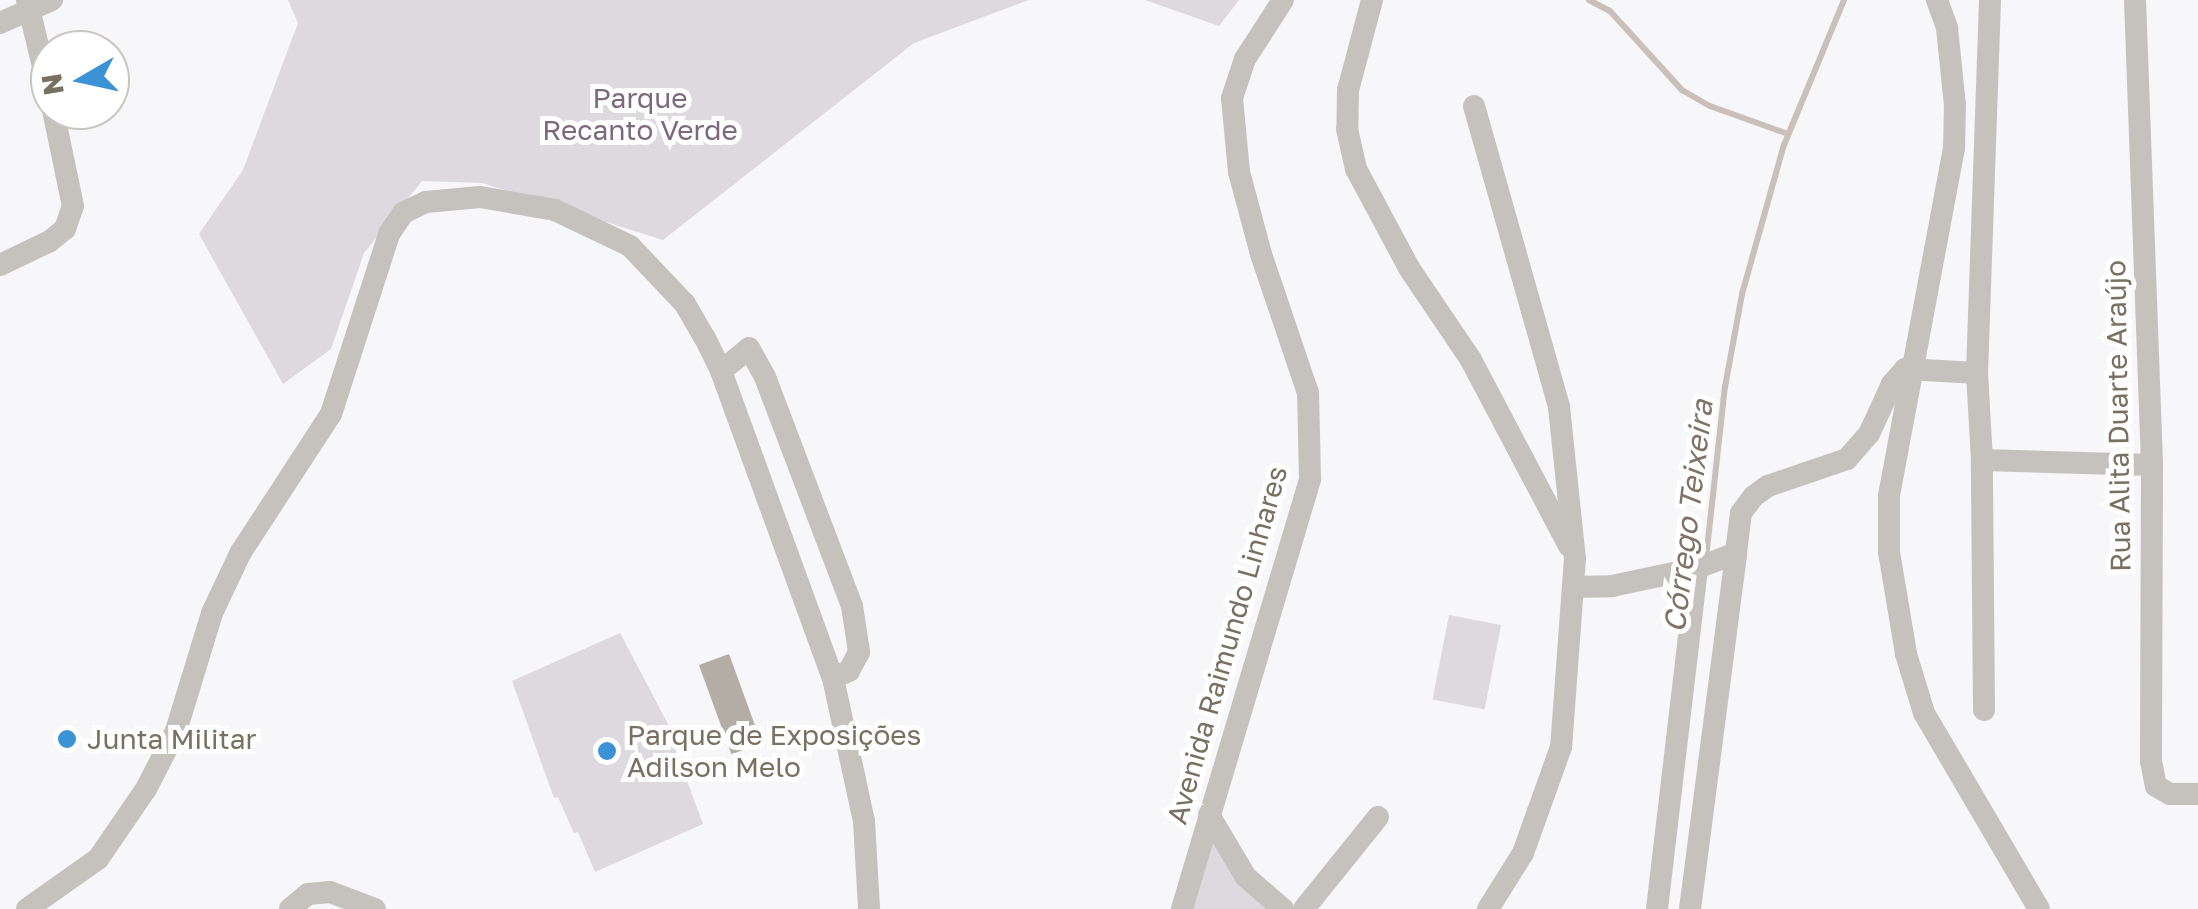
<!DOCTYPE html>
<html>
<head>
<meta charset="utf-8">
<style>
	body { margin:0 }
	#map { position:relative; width:2198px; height:909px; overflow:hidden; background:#f7f6f8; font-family:"Golos Text",sans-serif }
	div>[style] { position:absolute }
	.green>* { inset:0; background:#ded8df; transform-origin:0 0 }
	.stream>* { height:6px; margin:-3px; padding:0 3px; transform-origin:3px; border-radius:3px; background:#c9c0ba }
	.building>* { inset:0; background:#b3ada5; transform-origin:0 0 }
	.minor>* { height:22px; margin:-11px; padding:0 11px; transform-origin:11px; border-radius:11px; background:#c5c2bd }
	.dots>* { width:28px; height:28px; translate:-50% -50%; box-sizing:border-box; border:5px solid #fff; border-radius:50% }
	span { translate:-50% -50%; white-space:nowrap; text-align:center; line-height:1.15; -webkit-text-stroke:10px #fff; paint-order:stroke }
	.park-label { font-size:28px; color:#7c697c }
	.street-label { font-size:28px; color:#787061 }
	.poi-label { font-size:28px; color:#787061 }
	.left { translate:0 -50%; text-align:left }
	.water-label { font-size:30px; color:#7f7266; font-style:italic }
	.north { position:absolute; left:30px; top:30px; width:100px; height:100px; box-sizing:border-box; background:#fff; border:2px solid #c9c6c0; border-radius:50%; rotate:261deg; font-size:28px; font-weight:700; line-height:40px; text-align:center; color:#787061 }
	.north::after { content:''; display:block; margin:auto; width:35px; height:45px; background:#3b92d4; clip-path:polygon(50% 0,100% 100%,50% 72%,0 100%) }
</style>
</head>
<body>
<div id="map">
	<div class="green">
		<div style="clip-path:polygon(288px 0,1029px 0,914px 43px,663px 240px,482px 183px,422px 181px,364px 253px,331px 349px,283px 384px,199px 234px,243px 170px,298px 23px)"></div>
		<div style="clip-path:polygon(1145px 0,1239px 0,1219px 26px)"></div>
		<div style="left:1449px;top:615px;width:53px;height:86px;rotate:11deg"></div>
		<div style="clip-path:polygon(620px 633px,678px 743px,674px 746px,703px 824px,595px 872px,578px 832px,574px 833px,558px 797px,554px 798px,512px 681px)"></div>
		<div style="clip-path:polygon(1210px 837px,1269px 909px,1191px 909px)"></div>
	</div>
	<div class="stream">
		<div style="left:1589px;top:0;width:24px;rotate:28deg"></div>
		<div style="left:1610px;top:11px;width:107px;rotate:47.7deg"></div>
		<div style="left:1682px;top:90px;width:32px;rotate:30deg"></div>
		<div style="left:1710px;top:106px;width:83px;rotate:19.7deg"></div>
		<div style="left:1706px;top:558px;width:172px;rotate:-83.7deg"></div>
		<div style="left:1725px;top:387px;width:95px;rotate:-79.6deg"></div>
		<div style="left:1742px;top:294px;width:155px;rotate:-74.3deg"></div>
		<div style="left:1784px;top:145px;width:157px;rotate:-67.5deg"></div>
	</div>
	<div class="building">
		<div style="left:729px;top:654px;width:95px;height:32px;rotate:70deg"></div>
	</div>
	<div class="minor">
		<div style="left:27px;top:0;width:99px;rotate:76.5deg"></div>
		<div style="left:1372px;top:0;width:93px;rotate:104.9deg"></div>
		<div style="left:1348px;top:90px;width:39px;rotate:91deg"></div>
		<div style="left:1347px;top:129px;width:41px;rotate:77.3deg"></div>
		<div style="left:1356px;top:169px;width:112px;rotate:61.8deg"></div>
		<div style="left:1409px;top:268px;width:111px;rotate:56deg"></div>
		<div style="left:1471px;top:360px;width:210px;rotate:62.2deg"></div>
		<div style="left:1937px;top:0;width:30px;rotate:70deg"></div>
		<div style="left:1947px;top:28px;width:77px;rotate:84.1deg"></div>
		<div style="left:1955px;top:105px;width:43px;rotate:91.3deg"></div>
		<div style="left:1954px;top:148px;width:354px;rotate:100.6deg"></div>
		<div style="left:1889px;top:496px;width:56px;rotate:90deg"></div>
		<div style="left:1889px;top:552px;width:103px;rotate:80.5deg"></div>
		<div style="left:1906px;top:654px;width:62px;rotate:73deg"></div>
		<div style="left:1924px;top:713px;width:227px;rotate:59.6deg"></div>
		<div style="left:2135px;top:0;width:465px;rotate:87.9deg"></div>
		<div style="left:2152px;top:465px;width:296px;rotate:90.2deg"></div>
		<div style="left:2151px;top:761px;width:25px;rotate:79deg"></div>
		<div style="left:2156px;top:786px;width:16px;rotate:30deg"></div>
		<div style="left:2170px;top:794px;width:28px"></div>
		<div style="left:0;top:23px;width:57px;rotate:-23.9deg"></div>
		<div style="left:1474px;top:106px;width:313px;rotate:74.2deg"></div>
		<div style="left:1559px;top:407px;width:152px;rotate:84deg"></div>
		<div style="left:1575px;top:558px;width:190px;rotate:94.2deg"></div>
		<div style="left:1561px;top:747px;width:113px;rotate:109.7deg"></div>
		<div style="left:1523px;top:853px;width:66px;rotate:122deg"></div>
		<div style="left:0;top:265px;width:55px;rotate:-25.6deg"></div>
		<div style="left:50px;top:241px;width:19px;rotate:-39deg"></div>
		<div style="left:65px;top:229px;width:24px;rotate:-71deg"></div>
		<div style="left:73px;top:206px;width:98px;rotate:-101.8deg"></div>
		<div style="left:721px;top:371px;width:36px;rotate:-39deg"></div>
		<div style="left:749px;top:348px;width:33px;rotate:61deg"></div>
		<div style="left:765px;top:377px;width:245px;rotate:69.2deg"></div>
		<div style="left:852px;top:606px;width:47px;rotate:81.3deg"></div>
		<div style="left:859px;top:652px;width:21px;rotate:118deg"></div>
		<div style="left:849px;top:671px;width:17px;rotate:156deg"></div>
		<div style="left:1982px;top:460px;width:170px;rotate:1.7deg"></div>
		<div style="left:1573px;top:587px;width:39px;rotate:-1deg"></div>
		<div style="left:1612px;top:586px;width:87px;rotate:-12deg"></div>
		<div style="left:1697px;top:568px;width:42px;rotate:-21deg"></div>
		<div style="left:1736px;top:553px;width:40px;rotate:-82.9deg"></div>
		<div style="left:1741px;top:513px;width:21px;rotate:-53deg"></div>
		<div style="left:1754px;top:496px;width:17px;rotate:-36deg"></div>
		<div style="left:1768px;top:486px;width:83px;rotate:-18.9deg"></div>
		<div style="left:1847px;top:459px;width:33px;rotate:-49deg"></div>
		<div style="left:1869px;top:434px;width:55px;rotate:-65.3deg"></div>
		<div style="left:1892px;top:384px;width:20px;rotate:-49deg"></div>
		<div style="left:1905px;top:369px;width:72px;rotate:3.2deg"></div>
		<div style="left:1984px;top:710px;width:250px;rotate:-90.5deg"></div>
		<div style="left:1982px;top:460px;width:87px;rotate:-93.3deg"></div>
		<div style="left:1977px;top:373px;width:373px;rotate:-88deg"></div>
		<div style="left:1209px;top:815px;width:72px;rotate:59.2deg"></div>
		<div style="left:1246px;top:877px;width:49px;rotate:40.9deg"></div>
		<div style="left:27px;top:909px;width:87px;rotate:-35.2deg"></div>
		<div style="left:98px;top:859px;width:85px;rotate:-55.6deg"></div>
		<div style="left:146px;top:789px;width:65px;rotate:-62.7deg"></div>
		<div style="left:176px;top:731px;width:123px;rotate:-73deg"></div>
		<div style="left:212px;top:613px;width:68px;rotate:-64.6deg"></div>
		<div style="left:241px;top:552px;width:165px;rotate:-56.9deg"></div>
		<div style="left:331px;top:414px;width:189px;rotate:-72.1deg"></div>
		<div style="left:389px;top:234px;width:25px;rotate:-56deg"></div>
		<div style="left:403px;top:213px;width:25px;rotate:-26deg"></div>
		<div style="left:426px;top:202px;width:54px;rotate:-5.3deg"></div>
		<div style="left:480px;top:197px;width:76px;rotate:9.8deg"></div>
		<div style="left:555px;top:210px;width:83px;rotate:25.6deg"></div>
		<div style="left:630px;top:246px;width:80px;rotate:46.5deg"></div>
		<div style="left:685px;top:304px;width:39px;rotate:60deg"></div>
		<div style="left:705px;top:338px;width:37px;rotate:64deg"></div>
		<div style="left:721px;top:371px;width:327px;rotate:70deg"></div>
		<div style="left:833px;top:678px;width:146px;rotate:77.8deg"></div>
		<div style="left:864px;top:821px;width:88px;rotate:86.7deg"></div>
		<div style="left:290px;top:909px;width:23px;rotate:-40deg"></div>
		<div style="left:308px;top:894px;width:22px;rotate:-5deg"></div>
		<div style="left:330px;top:892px;width:48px;rotate:20.7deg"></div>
		<div style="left:1182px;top:909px;width:449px;rotate:-73.4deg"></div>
		<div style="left:1310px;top:479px;width:86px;rotate:-91.3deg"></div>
		<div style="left:1308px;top:393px;width:147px;rotate:-108.7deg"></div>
		<div style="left:1261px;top:254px;width:85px;rotate:-105deg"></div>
		<div style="left:1239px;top:172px;width:74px;rotate:-95.4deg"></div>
		<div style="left:1232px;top:98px;width:41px;rotate:-71.6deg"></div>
		<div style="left:1245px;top:59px;width:70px;rotate:-57.2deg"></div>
		<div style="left:1304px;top:909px;width:118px;rotate:-51.2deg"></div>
		<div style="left:1657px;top:909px;width:343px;rotate:-83.3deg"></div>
		<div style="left:1690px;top:909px;width:359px;rotate:-82.6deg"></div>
	</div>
	<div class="dots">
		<div style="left:67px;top:739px;background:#3b92d4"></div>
		<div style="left:607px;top:751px;background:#3b92d4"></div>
	</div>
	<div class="park-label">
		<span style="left:640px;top:114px">Parque<br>Recanto Verde</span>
	</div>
	<div class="street-label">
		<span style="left:2118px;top:416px;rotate:-91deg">Rua Alita Duarte Araújo</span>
		<span style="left:1227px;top:645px;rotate:-74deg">Avenida Raimundo Linhares</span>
	</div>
	<div class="poi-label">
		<span class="left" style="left:627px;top:751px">Parque de Exposições<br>Adilson Melo</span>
		<span class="left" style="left:87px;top:739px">Junta Militar</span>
	</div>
	<div class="water-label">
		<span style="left:1688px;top:516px;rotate:-83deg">Córrego Teixeira</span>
	</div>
	<div class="north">N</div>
</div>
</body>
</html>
